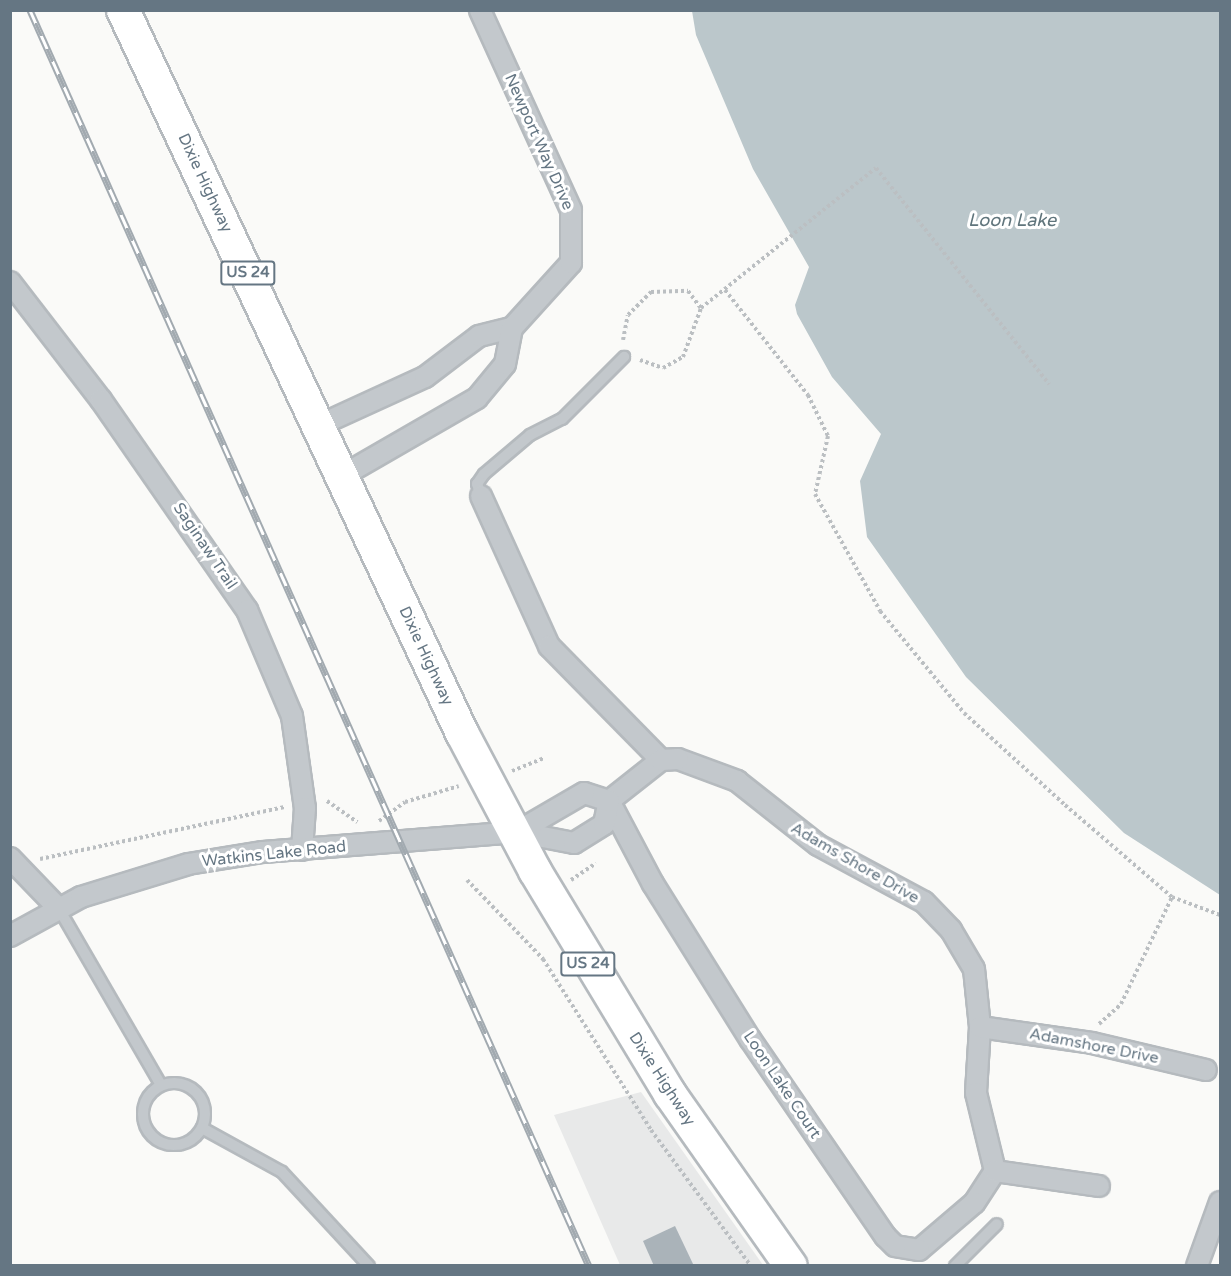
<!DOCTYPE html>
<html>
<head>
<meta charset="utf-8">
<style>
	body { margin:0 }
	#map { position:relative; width:1231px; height:1276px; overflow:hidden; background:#fafaf8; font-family:"Varela Round",sans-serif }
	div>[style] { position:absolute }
	.built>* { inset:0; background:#e8e9e9 }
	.water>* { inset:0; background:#bbc7cb }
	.building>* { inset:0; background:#aab3b9 }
	.path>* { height:4px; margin-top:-2px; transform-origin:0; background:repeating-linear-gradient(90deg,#bbbfc2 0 3px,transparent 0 6px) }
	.roads { filter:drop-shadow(2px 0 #b5babe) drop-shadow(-2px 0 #b5babe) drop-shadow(0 2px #b5babe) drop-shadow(0 -2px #b5babe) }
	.lane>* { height:10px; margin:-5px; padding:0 5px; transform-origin:5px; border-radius:5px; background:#c3c8cc }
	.lane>.ring { margin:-5px; padding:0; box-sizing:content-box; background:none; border:10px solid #c3c8cc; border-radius:50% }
	.street>* { height:20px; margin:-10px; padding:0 10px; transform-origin:10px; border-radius:10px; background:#c3c8cc }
	.primary>* { height:32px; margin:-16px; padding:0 16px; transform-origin:16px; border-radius:16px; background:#fff }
	.rail>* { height:7px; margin-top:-3.5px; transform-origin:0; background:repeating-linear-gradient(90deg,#fff 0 14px,#a2aab0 0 28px); box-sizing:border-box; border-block:2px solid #a2aab0 }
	span { translate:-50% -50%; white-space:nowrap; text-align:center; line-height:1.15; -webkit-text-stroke:6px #fff; paint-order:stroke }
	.shield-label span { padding:2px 4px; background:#fff; border:2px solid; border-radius:4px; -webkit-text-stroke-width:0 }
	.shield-label { font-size:15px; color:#657683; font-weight:700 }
	.street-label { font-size:16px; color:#657683 }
	.water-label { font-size:18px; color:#60757c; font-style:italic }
	.frame { position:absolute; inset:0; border:12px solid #657683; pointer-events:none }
</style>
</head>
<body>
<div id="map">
	<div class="built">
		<div style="clip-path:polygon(641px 1092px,763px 1265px,620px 1265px,554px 1115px)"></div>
	</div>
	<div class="water">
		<div style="clip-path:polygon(692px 11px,1220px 11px,1220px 895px,1124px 833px,966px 677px,867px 537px,860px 481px,881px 434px,832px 377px,797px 314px,795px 305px,809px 267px,753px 169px,696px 35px)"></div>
	</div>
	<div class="building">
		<div style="clip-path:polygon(675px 1226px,694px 1266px,654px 1266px,643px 1241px)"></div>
	</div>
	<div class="path">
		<div style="left:725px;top:290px;width:134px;rotate:51.7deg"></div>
		<div style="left:808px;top:395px;width:46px;rotate:64deg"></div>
		<div style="left:828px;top:436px;width:59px;rotate:102.6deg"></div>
		<div style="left:815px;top:494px;width:134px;rotate:60.9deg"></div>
		<div style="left:880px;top:611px;width:132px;rotate:50.5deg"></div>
		<div style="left:964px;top:713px;width:137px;rotate:42.3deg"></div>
		<div style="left:1065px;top:805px;width:141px;rotate:40.7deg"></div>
		<div style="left:1172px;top:897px;width:51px;rotate:20.6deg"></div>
		<div style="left:623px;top:340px;width:25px;rotate:-79deg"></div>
		<div style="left:628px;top:315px;width:33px;rotate:-45deg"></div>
		<div style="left:651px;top:292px;width:37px;rotate:-2deg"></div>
		<div style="left:688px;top:291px;width:21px;rotate:53deg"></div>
		<div style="left:701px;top:308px;width:224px;rotate:-38.7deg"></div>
		<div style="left:876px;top:168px;width:277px;rotate:51.3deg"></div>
		<div style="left:640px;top:360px;width:24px;rotate:19deg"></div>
		<div style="left:663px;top:368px;width:23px;rotate:-29deg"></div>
		<div style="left:683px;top:357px;width:52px;rotate:-69.8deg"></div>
		<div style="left:512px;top:771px;width:35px;rotate:-22deg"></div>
		<div style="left:327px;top:801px;width:37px;rotate:35deg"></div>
		<div style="left:379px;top:821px;width:32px;rotate:-36deg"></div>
		<div style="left:405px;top:802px;width:56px;rotate:-16.5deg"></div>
		<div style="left:40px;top:859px;width:250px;rotate:-12deg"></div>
		<div style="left:467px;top:880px;width:110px;rotate:46.1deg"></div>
		<div style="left:543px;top:959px;width:202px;rotate:57.7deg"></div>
		<div style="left:651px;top:1130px;width:169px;rotate:53.7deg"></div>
		<div style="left:571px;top:880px;width:30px;rotate:-34deg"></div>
		<div style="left:1099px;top:1024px;width:30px;rotate:-42deg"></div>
		<div style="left:1121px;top:1004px;width:119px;rotate:-64.5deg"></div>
	</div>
	<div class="roads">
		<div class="lane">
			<div style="left:481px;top:496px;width:13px;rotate:-108deg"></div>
			<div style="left:477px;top:484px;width:12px;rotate:-55deg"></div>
			<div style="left:484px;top:474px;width:60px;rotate:-40.3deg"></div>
			<div style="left:530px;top:435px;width:36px;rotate:-27deg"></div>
			<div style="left:562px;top:419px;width:88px;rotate:-45deg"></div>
			<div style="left:59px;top:909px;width:203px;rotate:59.9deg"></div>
			<div class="ring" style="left:143px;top:1083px;width:52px;height:52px"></div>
			<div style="left:202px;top:1128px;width:91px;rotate:28.8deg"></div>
			<div style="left:282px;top:1172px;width:128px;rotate:47.2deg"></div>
			<div style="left:955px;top:1266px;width:59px;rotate:-45deg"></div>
		</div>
		<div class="street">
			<div style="left:10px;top:282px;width:149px;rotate:52.4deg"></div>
			<div style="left:101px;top:400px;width:256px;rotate:55.2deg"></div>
			<div style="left:247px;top:610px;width:115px;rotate:67deg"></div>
			<div style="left:292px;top:716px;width:93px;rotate:82deg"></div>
			<div style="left:305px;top:808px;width:42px;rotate:94.1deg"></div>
			<div style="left:320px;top:425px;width:115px;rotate:-24.6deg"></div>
			<div style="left:425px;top:377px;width:68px;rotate:-37.2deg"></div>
			<div style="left:479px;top:336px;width:34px;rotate:-14deg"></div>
			<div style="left:512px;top:328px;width:88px;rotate:-47.8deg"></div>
			<div style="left:571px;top:263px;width:53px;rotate:-90deg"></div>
			<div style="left:571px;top:210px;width:220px;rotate:-114.5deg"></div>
			<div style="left:342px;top:476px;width:156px;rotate:-30deg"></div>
			<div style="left:477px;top:398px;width:44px;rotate:-50.5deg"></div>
			<div style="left:505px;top:364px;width:37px;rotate:-79deg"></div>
			<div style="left:481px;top:496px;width:165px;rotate:65.6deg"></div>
			<div style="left:549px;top:646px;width:160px;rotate:45.5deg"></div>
			<div style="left:678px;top:759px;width:63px;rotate:20.4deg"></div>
			<div style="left:737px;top:781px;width:103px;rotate:38.3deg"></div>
			<div style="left:818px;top:845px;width:120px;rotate:28.3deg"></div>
			<div style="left:924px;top:902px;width:39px;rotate:46deg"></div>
			<div style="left:951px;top:930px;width:45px;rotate:59.5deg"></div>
			<div style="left:974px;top:969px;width:58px;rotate:84.1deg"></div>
			<div style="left:980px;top:1027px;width:66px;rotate:93.5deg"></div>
			<div style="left:976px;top:1093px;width:80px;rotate:76.3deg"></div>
			<div style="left:995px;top:1171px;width:38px;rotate:123deg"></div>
			<div style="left:974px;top:1203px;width:72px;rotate:139.5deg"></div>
			<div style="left:919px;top:1250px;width:24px;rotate:-171deg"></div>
			<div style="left:895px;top:1246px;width:14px;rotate:-135deg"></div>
			<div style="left:885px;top:1236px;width:239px;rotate:-124.4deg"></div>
			<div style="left:750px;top:1039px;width:183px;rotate:-122deg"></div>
			<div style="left:653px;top:884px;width:94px;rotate:-117.9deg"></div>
			<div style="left:609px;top:801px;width:66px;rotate:-38.3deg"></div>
			<div style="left:661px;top:760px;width:17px;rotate:-3deg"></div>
			<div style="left:10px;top:858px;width:71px;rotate:46.1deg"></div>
			<div style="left:10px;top:936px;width:81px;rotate:-28.8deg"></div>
			<div style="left:81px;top:897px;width:112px;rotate:-17.1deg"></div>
			<div style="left:188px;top:864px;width:76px;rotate:-9.1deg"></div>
			<div style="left:263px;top:852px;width:255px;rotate:-4.5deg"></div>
			<div style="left:517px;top:832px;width:58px;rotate:10.9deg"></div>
			<div style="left:574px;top:843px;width:36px;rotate:-32deg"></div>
			<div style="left:604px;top:824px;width:24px;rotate:-78deg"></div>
			<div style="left:609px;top:801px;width:26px;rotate:-162deg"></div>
			<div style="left:584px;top:793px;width:78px;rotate:149.8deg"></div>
			<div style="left:980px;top:1027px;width:113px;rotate:8.1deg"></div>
			<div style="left:1092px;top:1043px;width:117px;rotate:13.3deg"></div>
			<div style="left:995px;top:1171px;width:105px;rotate:8.2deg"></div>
			<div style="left:1197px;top:1266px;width:68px;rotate:-70.2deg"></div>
		</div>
		<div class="primary">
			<div style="left:123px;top:10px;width:799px;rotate:64.88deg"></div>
			<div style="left:462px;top:733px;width:156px;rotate:62.1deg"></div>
			<div style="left:535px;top:871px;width:261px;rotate:58.8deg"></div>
			<div style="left:670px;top:1094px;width:210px;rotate:54.9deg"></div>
		</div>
	</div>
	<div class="rail">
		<div style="left:30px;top:10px;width:1375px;rotate:66.01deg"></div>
	</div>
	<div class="shield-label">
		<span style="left:248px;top:273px">US 24</span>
		<span style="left:588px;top:964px">US 24</span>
	</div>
	<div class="street-label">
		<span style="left:539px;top:142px;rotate:66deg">Newport Way Drive</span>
		<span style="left:205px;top:183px;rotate:65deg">Dixie Highway</span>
		<span style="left:205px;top:546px;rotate:56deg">Saginaw Trail</span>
		<span style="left:426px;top:656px;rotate:65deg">Dixie Highway</span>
		<span style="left:274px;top:854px;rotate:-6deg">Watkins Lake Road</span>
		<span style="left:855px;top:863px;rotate:30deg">Adams Shore Drive</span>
		<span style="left:1094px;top:1046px;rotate:11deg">Adamshore Drive</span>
		<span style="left:662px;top:1079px;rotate:57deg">Dixie Highway</span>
		<span style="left:782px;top:1085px;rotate:56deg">Loon Lake Court</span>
	</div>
	<div class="water-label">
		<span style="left:1012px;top:220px">Loon Lake</span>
	</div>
	<div class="frame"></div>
</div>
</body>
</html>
